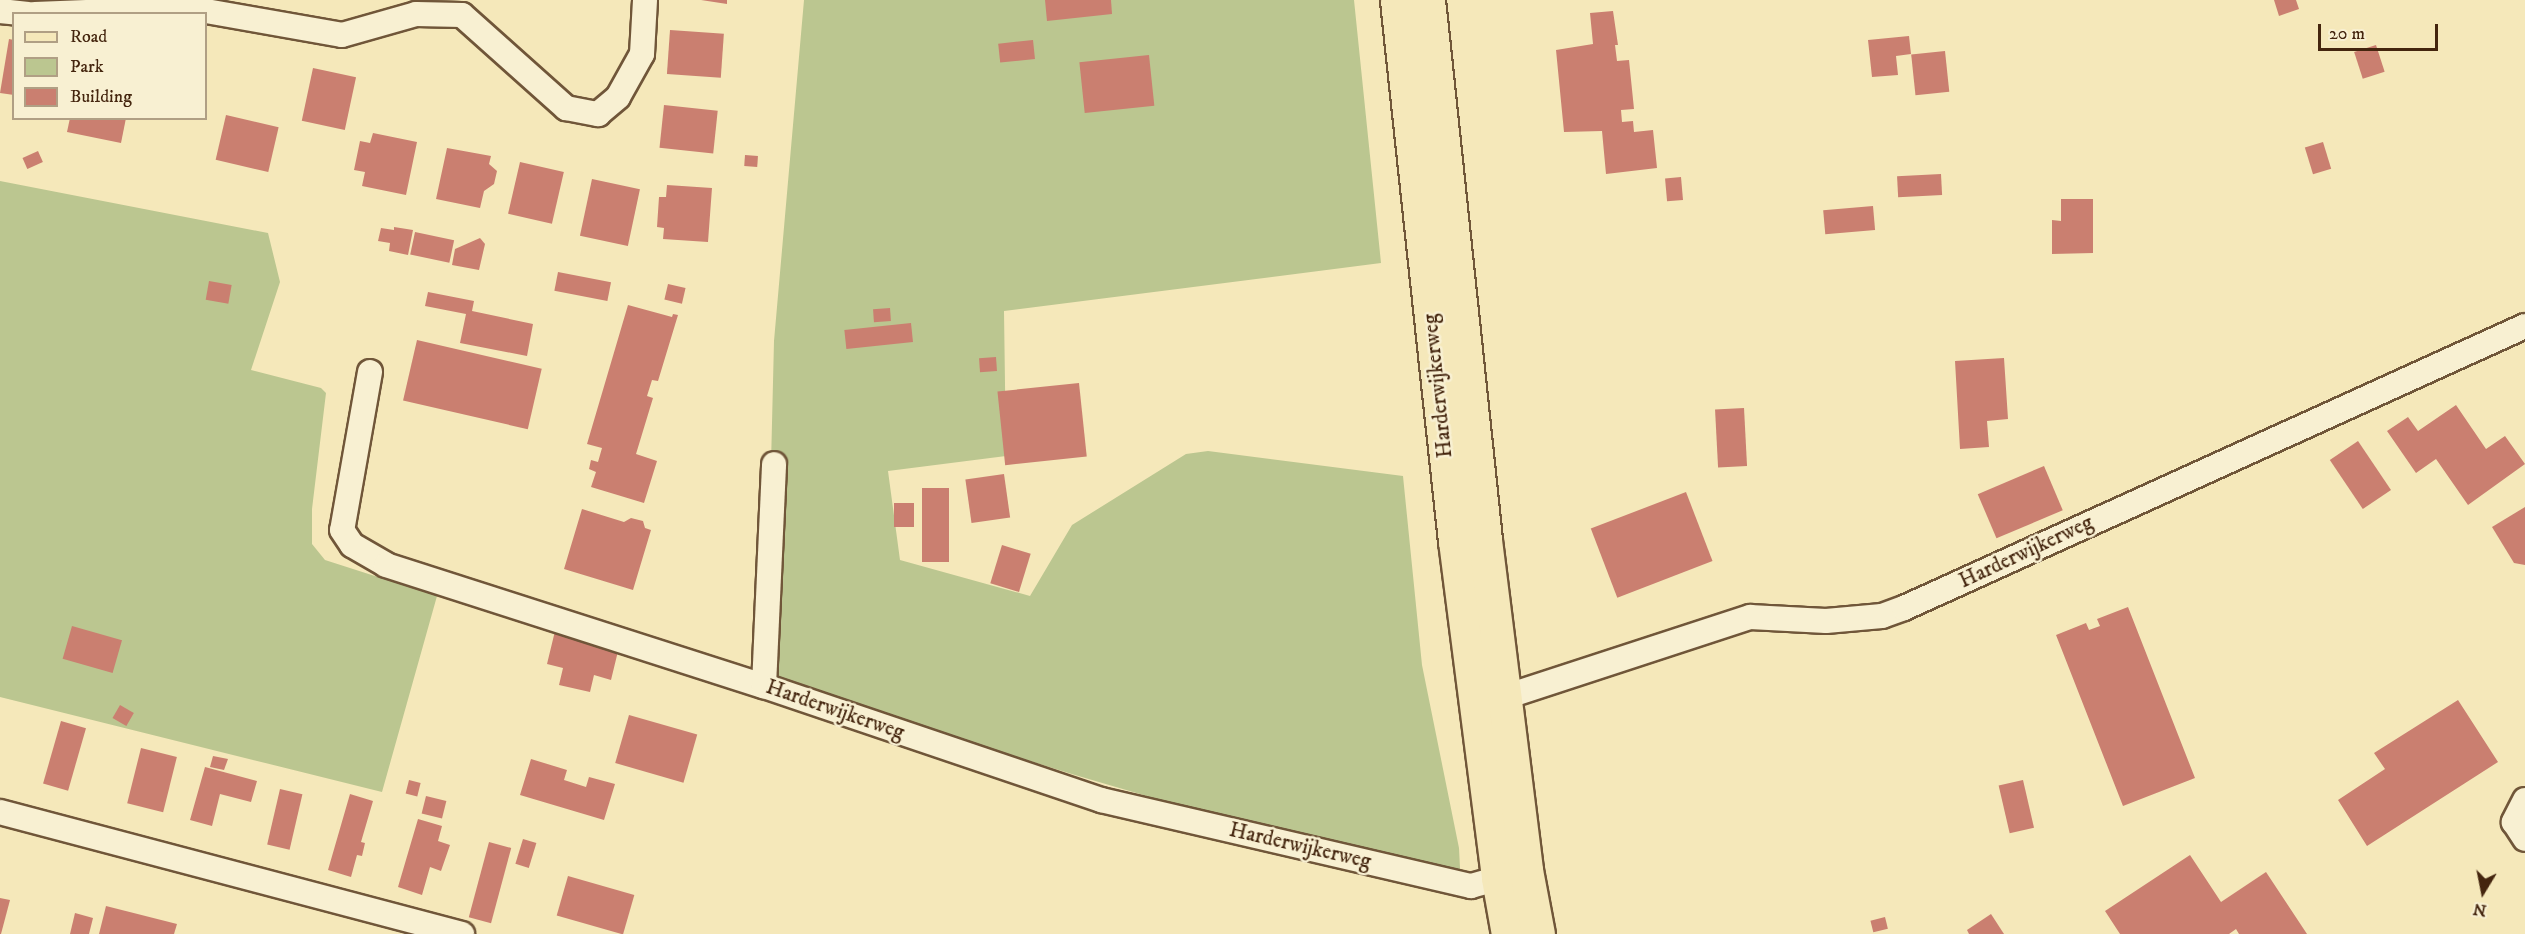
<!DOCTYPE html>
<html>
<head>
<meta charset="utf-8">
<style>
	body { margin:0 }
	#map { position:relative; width:2525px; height:934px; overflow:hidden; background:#f5e8ba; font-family:"IM FELL DW Pica",serif }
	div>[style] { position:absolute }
	.green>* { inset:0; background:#bbc690 }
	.building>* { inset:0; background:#ca7f70; transform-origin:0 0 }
	.roads { filter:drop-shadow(2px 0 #705639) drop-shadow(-2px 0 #705639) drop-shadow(0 2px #705639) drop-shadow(0 -2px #705639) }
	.lane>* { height:24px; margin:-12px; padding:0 12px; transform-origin:12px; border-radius:12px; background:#f8f0d2 }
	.primary>* { height:33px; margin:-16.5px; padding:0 16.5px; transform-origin:16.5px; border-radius:16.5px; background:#f5e8ba }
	span { translate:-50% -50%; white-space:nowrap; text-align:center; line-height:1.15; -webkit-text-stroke:5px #f8f0d2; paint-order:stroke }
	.street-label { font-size:21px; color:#44250e }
	.legend { position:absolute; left:12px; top:12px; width:195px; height:108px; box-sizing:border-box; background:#f8f0d2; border:2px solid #b09f84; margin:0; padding:8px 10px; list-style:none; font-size:18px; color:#44250e }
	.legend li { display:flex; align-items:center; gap:12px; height:30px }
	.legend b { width:30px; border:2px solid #b09f84 }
	.north { position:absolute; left:2453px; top:862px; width:60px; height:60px; -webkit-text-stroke:4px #f8f0d2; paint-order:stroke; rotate:190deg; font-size:16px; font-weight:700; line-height:24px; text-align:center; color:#44250e }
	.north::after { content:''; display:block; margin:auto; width:21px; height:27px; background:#44250e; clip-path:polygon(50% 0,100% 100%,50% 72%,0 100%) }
	.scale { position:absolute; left:2318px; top:24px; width:120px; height:27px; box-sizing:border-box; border:3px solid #44250e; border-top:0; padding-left:8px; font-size:18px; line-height:21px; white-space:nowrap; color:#44250e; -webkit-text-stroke:4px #f8f0d2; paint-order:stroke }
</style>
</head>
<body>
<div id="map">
	<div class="green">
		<div style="clip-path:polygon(804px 0,1354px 0,1381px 263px,1004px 311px,1006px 456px,888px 471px,900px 560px,1030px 596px,1072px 525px,1186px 454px,1208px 451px,1403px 476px,1422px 665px,1459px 848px,1461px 888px,1075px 775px,794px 688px,766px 670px,774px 341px)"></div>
		<div style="clip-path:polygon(0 181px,268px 233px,280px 282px,251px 370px,321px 388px,326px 393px,312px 509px,312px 544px,325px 560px,437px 596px,382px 792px,0 697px)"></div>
	</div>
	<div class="building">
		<div style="clip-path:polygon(701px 0,727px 0,727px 4px)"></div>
		<div style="clip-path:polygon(1045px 0,1111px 0,1112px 14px,1047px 21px)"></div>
		<div style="clip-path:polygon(2274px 0,2296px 0,2299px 9px,2279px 16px)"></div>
		<div style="clip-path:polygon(1613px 11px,1618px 45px,1615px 45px,1617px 61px,1629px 60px,1634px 109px,1621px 110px,1622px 122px,1633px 121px,1634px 132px,1653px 130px,1657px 168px,1606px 174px,1602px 131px,1564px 132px,1556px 50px,1593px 44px,1590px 13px)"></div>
		<div style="left:670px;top:30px;width:54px;height:44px;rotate:4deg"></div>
		<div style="clip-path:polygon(1909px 36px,1911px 54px,1896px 56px,1898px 75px,1872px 77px,1868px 40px)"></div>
		<div style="clip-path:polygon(9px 39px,14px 40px,14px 95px,0 93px)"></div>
		<div style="left:1033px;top:40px;width:19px;height:35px;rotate:84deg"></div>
		<div style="left:2376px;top:45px;width:28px;height:23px;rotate:72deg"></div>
		<div style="left:1945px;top:51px;width:41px;height:34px;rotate:84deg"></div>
		<div style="left:1149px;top:55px;width:51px;height:70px;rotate:84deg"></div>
		<div style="left:313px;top:68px;width:44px;height:54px;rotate:12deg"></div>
		<div style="left:664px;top:105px;width:54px;height:43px;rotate:6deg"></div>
		<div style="left:226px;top:115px;width:54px;height:46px;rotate:13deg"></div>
		<div style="clip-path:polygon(70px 118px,126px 118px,121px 143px,67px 132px)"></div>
		<div style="clip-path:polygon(373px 133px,417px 142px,406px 195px,362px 186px,365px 172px,354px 170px,360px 141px,370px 143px)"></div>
		<div style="left:2323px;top:142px;width:28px;height:19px;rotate:73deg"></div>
		<div style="clip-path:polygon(447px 148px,491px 156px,489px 164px,497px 171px,494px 184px,484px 191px,480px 208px,436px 199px)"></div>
		<div style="left:38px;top:151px;width:12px;height:17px;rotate:66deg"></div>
		<div style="left:745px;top:155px;width:13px;height:11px;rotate:4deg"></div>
		<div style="left:520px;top:162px;width:45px;height:53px;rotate:13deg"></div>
		<div style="left:1941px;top:174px;width:21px;height:44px;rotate:87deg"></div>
		<div style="left:1681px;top:177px;width:23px;height:16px;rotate:85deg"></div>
		<div style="left:592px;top:179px;width:49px;height:58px;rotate:12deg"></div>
		<div style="clip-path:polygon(667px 185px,712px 188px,708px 242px,663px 239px,664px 228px,657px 227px,659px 197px,666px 197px)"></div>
		<div style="clip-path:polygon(2061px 199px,2093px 199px,2093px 253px,2052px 254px,2052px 220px,2061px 221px)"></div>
		<div style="left:1873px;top:206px;width:24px;height:50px;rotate:85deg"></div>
		<div style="clip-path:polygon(394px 227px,413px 230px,408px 255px,389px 251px,390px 243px,378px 241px,381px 228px,394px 230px)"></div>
		<div style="left:415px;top:232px;width:40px;height:23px;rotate:12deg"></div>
		<div style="clip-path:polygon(480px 238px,485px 244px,479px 270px,452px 265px,455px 249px)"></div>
		<div style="left:558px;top:272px;width:54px;height:19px;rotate:11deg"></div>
		<div style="left:209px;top:281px;width:23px;height:19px;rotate:10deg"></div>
		<div style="left:668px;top:284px;width:18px;height:16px;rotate:13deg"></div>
		<div style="clip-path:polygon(428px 292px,474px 301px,472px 311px,533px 324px,527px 356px,460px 343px,466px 314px,425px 306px)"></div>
		<div style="clip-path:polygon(628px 305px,672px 317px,673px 314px,678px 315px,658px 381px,652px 380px,647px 396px,653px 398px,636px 454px,657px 461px,644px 503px,591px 487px,596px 472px,589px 469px,591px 460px,598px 462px,602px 448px,587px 444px)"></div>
		<div style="left:890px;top:308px;width:13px;height:17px;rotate:86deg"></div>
		<div style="left:911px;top:323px;width:19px;height:67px;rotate:84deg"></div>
		<div style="left:417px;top:340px;width:128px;height:62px;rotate:13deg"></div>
		<div style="left:996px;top:357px;width:14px;height:17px;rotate:86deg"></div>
		<div style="clip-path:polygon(2004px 358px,2008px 419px,1987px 421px,1989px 447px,1960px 449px,1955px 361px)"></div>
		<div style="left:1079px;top:383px;width:74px;height:82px;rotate:84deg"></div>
		<div style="clip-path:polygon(2456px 405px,2486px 449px,2505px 436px,2525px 464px,2468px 505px,2436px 459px,2416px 473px,2387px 431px,2408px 417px,2418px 431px)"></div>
		<div style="left:1744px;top:408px;width:58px;height:29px;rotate:87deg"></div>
		<div style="left:2358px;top:441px;width:59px;height:34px;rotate:56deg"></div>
		<div style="left:2044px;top:466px;width:48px;height:72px;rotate:67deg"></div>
		<div style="left:1004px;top:474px;width:44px;height:39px;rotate:82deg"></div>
		<div style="left:922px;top:488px;width:27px;height:74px"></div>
		<div style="left:1686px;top:492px;width:74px;height:102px;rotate:69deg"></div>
		<div style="left:894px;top:503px;width:20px;height:24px"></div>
		<div style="clip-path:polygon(2525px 507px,2525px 565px,2514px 563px,2492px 527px)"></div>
		<div style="clip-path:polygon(582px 509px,624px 522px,631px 518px,643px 521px,645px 528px,651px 530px,633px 590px,564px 569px)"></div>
		<div style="left:1002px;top:545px;width:30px;height:40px;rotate:17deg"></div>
		<div style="clip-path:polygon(2128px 607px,2195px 778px,2123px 806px,2056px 635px,2086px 623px,2089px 630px,2100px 626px,2097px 619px)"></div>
		<div style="left:72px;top:626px;width:52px;height:34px;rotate:16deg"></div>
		<div style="clip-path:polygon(555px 631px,619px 647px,611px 680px,594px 675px,590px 692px,559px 685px,563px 668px,547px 664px)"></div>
		<div style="clip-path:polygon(2458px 700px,2498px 762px,2367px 846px,2338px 800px,2385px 769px,2374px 753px)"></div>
		<div style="left:120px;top:705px;width:16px;height:15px;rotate:30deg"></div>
		<div style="left:629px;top:715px;width:71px;height:50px;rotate:16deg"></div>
		<div style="left:61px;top:721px;width:26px;height:65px;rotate:16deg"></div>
		<div style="left:141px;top:748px;width:37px;height:57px;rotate:14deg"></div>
		<div style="clip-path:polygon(213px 756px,228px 759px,224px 770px,210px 767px)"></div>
		<div style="clip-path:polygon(531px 759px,567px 770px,564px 780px,586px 787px,589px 777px,615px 784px,604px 820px,520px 795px)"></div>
		<div style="clip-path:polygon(205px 767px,257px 781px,251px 802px,220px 794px,212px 826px,190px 820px)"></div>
		<div style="left:409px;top:780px;width:12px;height:14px;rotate:14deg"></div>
		<div style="left:2023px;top:780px;width:49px;height:25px;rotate:77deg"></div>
		<div style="left:280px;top:789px;width:23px;height:57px;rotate:13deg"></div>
		<div style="clip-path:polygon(350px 794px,373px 801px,361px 842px,365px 843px,362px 856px,357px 855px,351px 877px,328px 870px)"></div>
		<div style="left:426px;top:796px;width:21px;height:18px;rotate:14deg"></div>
		<div style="clip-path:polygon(418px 819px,442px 826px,438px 841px,450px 845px,441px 871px,430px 867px,422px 895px,398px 887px)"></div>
		<div style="left:523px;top:839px;width:14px;height:26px;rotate:17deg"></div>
		<div style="left:489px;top:842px;width:23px;height:78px;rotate:15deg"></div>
		<div style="clip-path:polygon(2190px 855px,2221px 902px,2266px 872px,2307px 934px,2239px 934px,2236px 929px,2229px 934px,2120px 934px,2105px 911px)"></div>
		<div style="left:568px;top:876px;width:69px;height:41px;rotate:16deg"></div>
		<div style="clip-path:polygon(0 898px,10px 900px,1px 934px,0 934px)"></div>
		<div style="clip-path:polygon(106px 906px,177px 924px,174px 934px,99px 934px)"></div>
		<div style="clip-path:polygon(75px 913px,93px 918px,89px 934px,70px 934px)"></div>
		<div style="clip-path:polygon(1991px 914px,2004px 934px,1969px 934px,1967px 930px)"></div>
		<div style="left:1885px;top:917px;width:12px;height:15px;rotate:76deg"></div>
	</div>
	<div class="roads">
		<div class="lane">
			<div style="left:0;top:11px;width:28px;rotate:6deg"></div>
			<div style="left:35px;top:14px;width:154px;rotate:-2.2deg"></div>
			<div style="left:189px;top:8px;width:155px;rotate:10deg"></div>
			<div style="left:342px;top:35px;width:77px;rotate:-15.8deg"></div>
			<div style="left:416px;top:14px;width:46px;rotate:1.2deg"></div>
			<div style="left:462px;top:15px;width:140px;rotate:41.8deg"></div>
			<div style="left:566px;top:108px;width:33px;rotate:11deg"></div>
			<div style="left:598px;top:114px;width:26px;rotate:-40deg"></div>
			<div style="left:618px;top:97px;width:49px;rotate:-60.8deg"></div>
			<div style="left:642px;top:54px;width:54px;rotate:-86.8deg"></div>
			<div style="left:370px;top:372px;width:160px;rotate:100deg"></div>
			<div style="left:342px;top:530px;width:18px;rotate:56deg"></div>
			<div style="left:352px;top:545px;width:39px;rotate:30deg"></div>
			<div style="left:386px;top:565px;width:397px;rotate:17.8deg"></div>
			<div style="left:764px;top:686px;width:356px;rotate:18.7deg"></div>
			<div style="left:1101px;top:800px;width:380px;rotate:13.1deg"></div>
			<div style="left:1471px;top:886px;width:45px;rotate:-15.6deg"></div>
			<div style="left:764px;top:686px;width:222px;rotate:-87.4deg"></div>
			<div style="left:1505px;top:697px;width:258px;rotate:-18.1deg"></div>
			<div style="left:1750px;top:617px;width:76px;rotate:3deg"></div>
			<div style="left:1826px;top:621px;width:56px;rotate:-5.1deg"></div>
			<div style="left:1882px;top:616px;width:23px;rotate:-20deg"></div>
			<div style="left:1904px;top:608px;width:682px;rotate:-24.42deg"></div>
			<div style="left:2525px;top:800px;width:25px;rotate:117deg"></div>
			<div style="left:2514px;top:822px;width:20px;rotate:57deg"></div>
			<div style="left:0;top:812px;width:478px;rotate:14.8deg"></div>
		</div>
		<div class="primary">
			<div style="left:1397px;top:0;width:544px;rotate:83.88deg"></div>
			<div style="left:1455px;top:541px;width:340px;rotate:82.7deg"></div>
			<div style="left:1498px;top:878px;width:57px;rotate:79.9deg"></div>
			<div style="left:1428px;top:0;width:543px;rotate:83.97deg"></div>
			<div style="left:1485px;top:540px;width:333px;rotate:82.9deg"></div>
			<div style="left:1526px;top:870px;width:65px;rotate:79.4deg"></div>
		</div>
	</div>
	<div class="street-label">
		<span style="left:1438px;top:386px;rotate:-96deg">Harderwijkerweg</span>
		<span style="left:2026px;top:552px;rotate:-25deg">Harderwijkerweg</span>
		<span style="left:835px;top:710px;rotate:19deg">Harderwijkerweg</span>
		<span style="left:1300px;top:846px;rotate:13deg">Harderwijkerweg</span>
	</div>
	<ul class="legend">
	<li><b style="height:8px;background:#f5e8ba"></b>Road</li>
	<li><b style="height:16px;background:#bbc690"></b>Park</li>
	<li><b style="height:16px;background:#ca7f70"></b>Building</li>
	</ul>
	<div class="north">N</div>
	<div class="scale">20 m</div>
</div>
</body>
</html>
